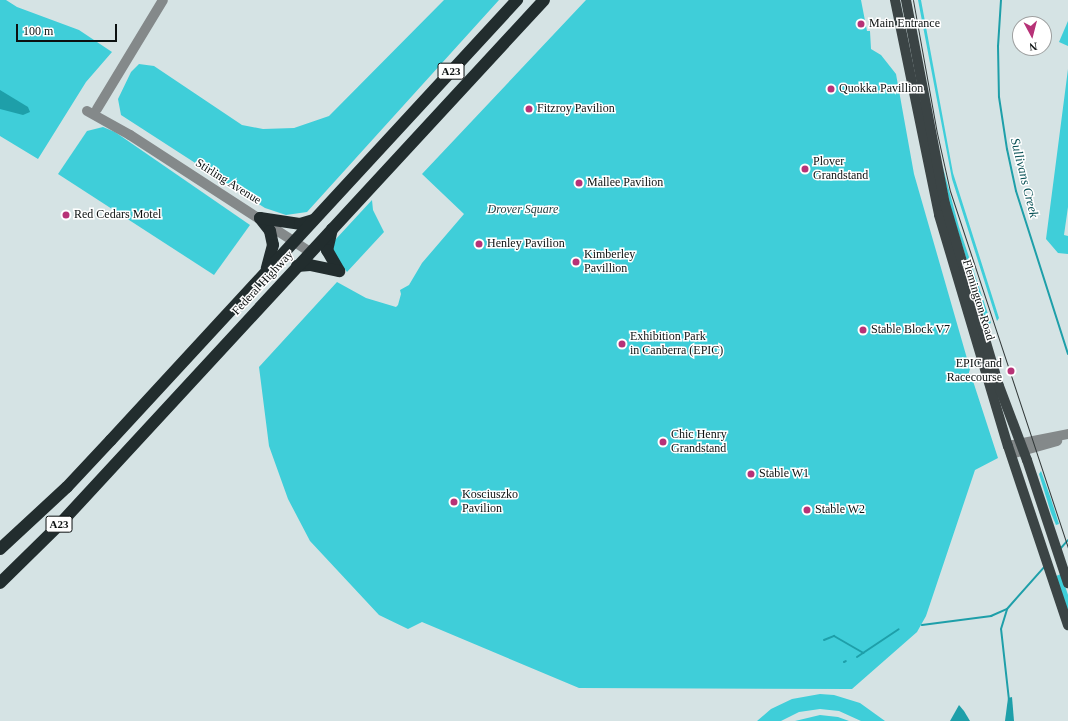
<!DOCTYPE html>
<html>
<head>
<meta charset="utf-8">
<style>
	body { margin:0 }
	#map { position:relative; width:1068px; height:721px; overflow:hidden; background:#d5e3e4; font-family:"Times New Roman",serif }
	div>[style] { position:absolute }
	.green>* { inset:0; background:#3fced9 }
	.water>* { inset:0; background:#1e9fa9 }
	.stream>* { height:2px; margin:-1px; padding:0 1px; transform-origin:1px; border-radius:1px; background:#1e9fa9 }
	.minor>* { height:10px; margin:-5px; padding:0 5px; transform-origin:5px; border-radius:5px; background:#84898a }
	.major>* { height:10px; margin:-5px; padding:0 5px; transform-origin:5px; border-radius:5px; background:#3b4445 }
	.highway>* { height:12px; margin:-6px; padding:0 6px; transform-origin:6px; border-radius:6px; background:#222d2e }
	.tram>* { height:1px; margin:-0.5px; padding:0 0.5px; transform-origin:0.5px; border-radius:0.5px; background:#313838 }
	.dots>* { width:11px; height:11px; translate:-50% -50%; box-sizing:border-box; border:2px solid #fff; border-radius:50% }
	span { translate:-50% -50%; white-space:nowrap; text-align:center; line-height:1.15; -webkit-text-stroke:3px #fff; paint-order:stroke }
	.shield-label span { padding:1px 3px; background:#fff; border:1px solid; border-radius:3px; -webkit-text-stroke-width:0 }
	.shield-label { font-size:11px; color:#0c1111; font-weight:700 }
	.poi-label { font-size:12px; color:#0c1111 }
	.left { translate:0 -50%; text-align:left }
	.right { translate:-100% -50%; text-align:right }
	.street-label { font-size:12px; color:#0c1111 }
	.park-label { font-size:12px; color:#233d3f; font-style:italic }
	.water-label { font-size:13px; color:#054e53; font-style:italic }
	.north { position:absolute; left:1012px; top:16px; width:40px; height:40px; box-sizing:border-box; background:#fff; border:1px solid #9ea0a0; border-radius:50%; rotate:173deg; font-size:11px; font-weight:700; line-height:16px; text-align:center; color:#0c1111 }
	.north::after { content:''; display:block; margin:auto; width:14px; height:18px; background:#b73277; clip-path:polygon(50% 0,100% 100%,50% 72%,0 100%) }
	.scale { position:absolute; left:16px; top:24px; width:101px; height:18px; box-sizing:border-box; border:2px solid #0c1111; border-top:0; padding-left:5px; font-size:12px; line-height:14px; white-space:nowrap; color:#0c1111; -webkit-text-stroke:3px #fff; paint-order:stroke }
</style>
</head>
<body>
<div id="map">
	<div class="green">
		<div style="clip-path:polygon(0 0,6px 0,17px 7px,79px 30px,112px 52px,86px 82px,38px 159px,0 136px)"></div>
		<div style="clip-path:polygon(444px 0,499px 0,307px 212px,286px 215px,265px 208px,121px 115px,118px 99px,131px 72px,139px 64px,154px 66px,242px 125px,263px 129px,294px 128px,329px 116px)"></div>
		<div style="clip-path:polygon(586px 0,861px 0,867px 31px,870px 31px,871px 49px,881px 55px,896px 74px,914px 174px,962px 341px,970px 369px,968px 376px,973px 381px,998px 458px,975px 470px,926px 616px,917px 632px,852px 689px,579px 688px,422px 622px,408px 629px,379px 615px,310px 541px,288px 499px,269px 446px,259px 367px,337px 282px,366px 298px,396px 307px,398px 305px,401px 294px,400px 290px,409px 285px,422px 263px,464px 214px,422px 174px)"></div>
		<div style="clip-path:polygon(918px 0,921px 0,953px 173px,999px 318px,997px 321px,952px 179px)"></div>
		<div style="clip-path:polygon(1068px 21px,1068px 46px,1059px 42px)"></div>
		<div style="clip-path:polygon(1068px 69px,1068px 207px,1064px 235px,1068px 236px,1068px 254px,1058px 253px,1046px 239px)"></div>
		<div style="clip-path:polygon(103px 127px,115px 132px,250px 225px,214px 275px,58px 174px,87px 131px)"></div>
		<div style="clip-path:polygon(942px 164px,959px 227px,991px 323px,987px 325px,950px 206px)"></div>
		<div style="clip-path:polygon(372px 200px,373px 210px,384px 232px,347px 272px,331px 251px,335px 240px)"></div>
		<div style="clip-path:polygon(1041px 471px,1050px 496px,1059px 524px,1056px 525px,1051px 513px,1039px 474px)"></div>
		<div style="clip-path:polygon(1061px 574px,1068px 595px,1068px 613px,1056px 576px)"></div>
		<div style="clip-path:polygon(820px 694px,834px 695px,860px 703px,885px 721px,861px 721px,839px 711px,820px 709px,799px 712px,781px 721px,757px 721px,771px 709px,792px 699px)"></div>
		<div style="clip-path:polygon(820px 715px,838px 717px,849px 721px,795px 721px)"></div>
	</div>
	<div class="water">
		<div style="clip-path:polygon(0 90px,28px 107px,30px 112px,23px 115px,0 109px)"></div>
		<div style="clip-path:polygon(1012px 697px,1014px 721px,1005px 721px,1008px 698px)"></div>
		<div style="clip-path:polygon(959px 705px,964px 711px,970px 721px,950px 721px)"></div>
	</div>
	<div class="stream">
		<div style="left:1001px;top:0;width:46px;rotate:93.7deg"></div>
		<div style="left:998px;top:46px;width:51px;rotate:88.9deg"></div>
		<div style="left:999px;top:97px;width:53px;rotate:81.3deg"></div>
		<div style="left:1007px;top:149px;width:43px;rotate:77.9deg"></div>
		<div style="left:1016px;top:191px;width:171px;rotate:72.3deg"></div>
		<div style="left:1060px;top:549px;width:12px;rotate:-48deg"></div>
		<div style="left:922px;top:625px;width:70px;rotate:-7.4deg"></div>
		<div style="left:991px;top:616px;width:17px;rotate:-24deg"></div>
		<div style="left:824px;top:640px;width:11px;rotate:-22deg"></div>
		<div style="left:834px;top:636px;width:34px;rotate:30deg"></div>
		<div style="left:857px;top:657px;width:50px;rotate:-33.7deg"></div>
		<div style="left:844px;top:662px;width:2px;rotate:-27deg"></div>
		<div style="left:1009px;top:700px;width:71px;rotate:-96.4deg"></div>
		<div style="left:1001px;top:629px;width:21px;rotate:-73deg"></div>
		<div style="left:1007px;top:609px;width:57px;rotate:-48.5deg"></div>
	</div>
	<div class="minor">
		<div style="left:97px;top:109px;width:127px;rotate:-58.8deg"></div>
		<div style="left:87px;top:111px;width:49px;rotate:29.2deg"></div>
		<div style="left:130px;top:135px;width:215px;rotate:33deg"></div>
		<div style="left:1008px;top:446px;width:61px;rotate:-11.3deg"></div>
		<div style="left:1011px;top:454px;width:48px;rotate:-15.8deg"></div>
	</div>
	<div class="major">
		<div style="left:895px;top:0;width:219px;rotate:78.4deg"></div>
		<div style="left:939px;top:215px;width:241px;rotate:73.4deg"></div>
		<div style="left:1008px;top:446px;width:189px;rotate:71.5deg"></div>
		<div style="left:906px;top:0;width:208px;rotate:79.2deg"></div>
		<div style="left:945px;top:204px;width:190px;rotate:73.5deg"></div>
		<div style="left:999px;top:386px;width:79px;rotate:69.3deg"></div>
		<div style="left:1027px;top:460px;width:130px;rotate:71.6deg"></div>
	</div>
	<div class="highway">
		<div style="left:260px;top:218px;width:16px;rotate:52deg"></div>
		<div style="left:270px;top:231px;width:14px;rotate:78deg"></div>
		<div style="left:273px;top:245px;width:24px;rotate:105deg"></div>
		<div style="left:260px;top:218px;width:40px;rotate:8.5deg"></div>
		<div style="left:300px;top:224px;width:14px;rotate:-17deg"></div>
		<div style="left:332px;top:229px;width:22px;rotate:103deg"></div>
		<div style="left:327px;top:250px;width:24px;rotate:60deg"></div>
		<div style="left:297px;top:266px;width:13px;rotate:-4deg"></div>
		<div style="left:310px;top:265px;width:30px;rotate:12deg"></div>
		<div style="left:0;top:549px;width:91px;rotate:-42.8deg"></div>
		<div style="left:67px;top:487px;width:64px;rotate:-46.9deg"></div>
		<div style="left:111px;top:440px;width:599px;rotate:-47.3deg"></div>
		<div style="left:0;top:583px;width:81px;rotate:-44.5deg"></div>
		<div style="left:58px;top:526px;width:716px;rotate:-47.26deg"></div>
	</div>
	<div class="tram">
		<div style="left:913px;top:0;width:135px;rotate:79.8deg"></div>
		<div style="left:937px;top:133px;width:59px;rotate:77.4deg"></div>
		<div style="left:950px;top:191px;width:376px;rotate:71.7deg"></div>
	</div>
	<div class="dots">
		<div style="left:861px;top:24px;background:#b73277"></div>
		<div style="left:831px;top:89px;background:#b73277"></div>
		<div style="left:529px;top:109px;background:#b73277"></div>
		<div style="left:805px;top:169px;background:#b73277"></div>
		<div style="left:579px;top:183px;background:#b73277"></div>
		<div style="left:66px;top:215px;background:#b73277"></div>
		<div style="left:479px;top:244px;background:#b73277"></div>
		<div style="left:576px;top:262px;background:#b73277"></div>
		<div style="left:863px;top:330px;background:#b73277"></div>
		<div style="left:622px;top:344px;background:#b73277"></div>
		<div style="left:1011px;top:371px;background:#b73277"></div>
		<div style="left:663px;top:442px;background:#b73277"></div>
		<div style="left:751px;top:474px;background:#b73277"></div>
		<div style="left:454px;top:502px;background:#b73277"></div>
		<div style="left:807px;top:510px;background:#b73277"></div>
	</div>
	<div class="shield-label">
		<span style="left:451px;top:71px">A23</span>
		<span style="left:59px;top:524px">A23</span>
	</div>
	<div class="poi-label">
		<span class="left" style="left:869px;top:24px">Main Entrance</span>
		<span class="left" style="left:839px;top:89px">Quokka Pavillion</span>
		<span class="left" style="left:537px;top:109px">Fitzroy Pavilion</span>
		<span class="left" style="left:813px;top:169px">Plover<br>Grandstand</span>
		<span class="left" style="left:587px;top:183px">Mallee Pavilion</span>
		<span class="left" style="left:74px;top:215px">Red Cedars Motel</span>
		<span class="left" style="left:487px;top:244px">Henley Pavilion</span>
		<span class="left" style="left:584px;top:262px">Kimberley<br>Pavillion</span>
		<span class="left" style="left:871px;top:330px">Stable Block V7</span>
		<span class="left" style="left:630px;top:344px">Exhibition Park<br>in Canberra (EPIC)</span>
		<span class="right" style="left:1002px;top:371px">EPIC and<br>Racecourse</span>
		<span class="left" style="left:671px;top:442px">Chic Henry<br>Grandstand</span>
		<span class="left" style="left:759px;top:474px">Stable W1</span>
		<span class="left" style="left:462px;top:502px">Kosciuszko<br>Pavilion</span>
		<span class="left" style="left:815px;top:510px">Stable W2</span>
	</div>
	<div class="street-label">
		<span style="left:228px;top:182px;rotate:32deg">Stirling Avenue</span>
		<span style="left:263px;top:283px;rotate:-47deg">Federal Highway</span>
		<span style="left:978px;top:300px;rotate:73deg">Flemington Road</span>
	</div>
	<div class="park-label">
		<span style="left:523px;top:210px">Drover Square</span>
	</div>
	<div class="water-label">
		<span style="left:1024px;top:178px;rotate:76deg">Sullivans Creek</span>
	</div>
	<div class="north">N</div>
	<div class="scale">100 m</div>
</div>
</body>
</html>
